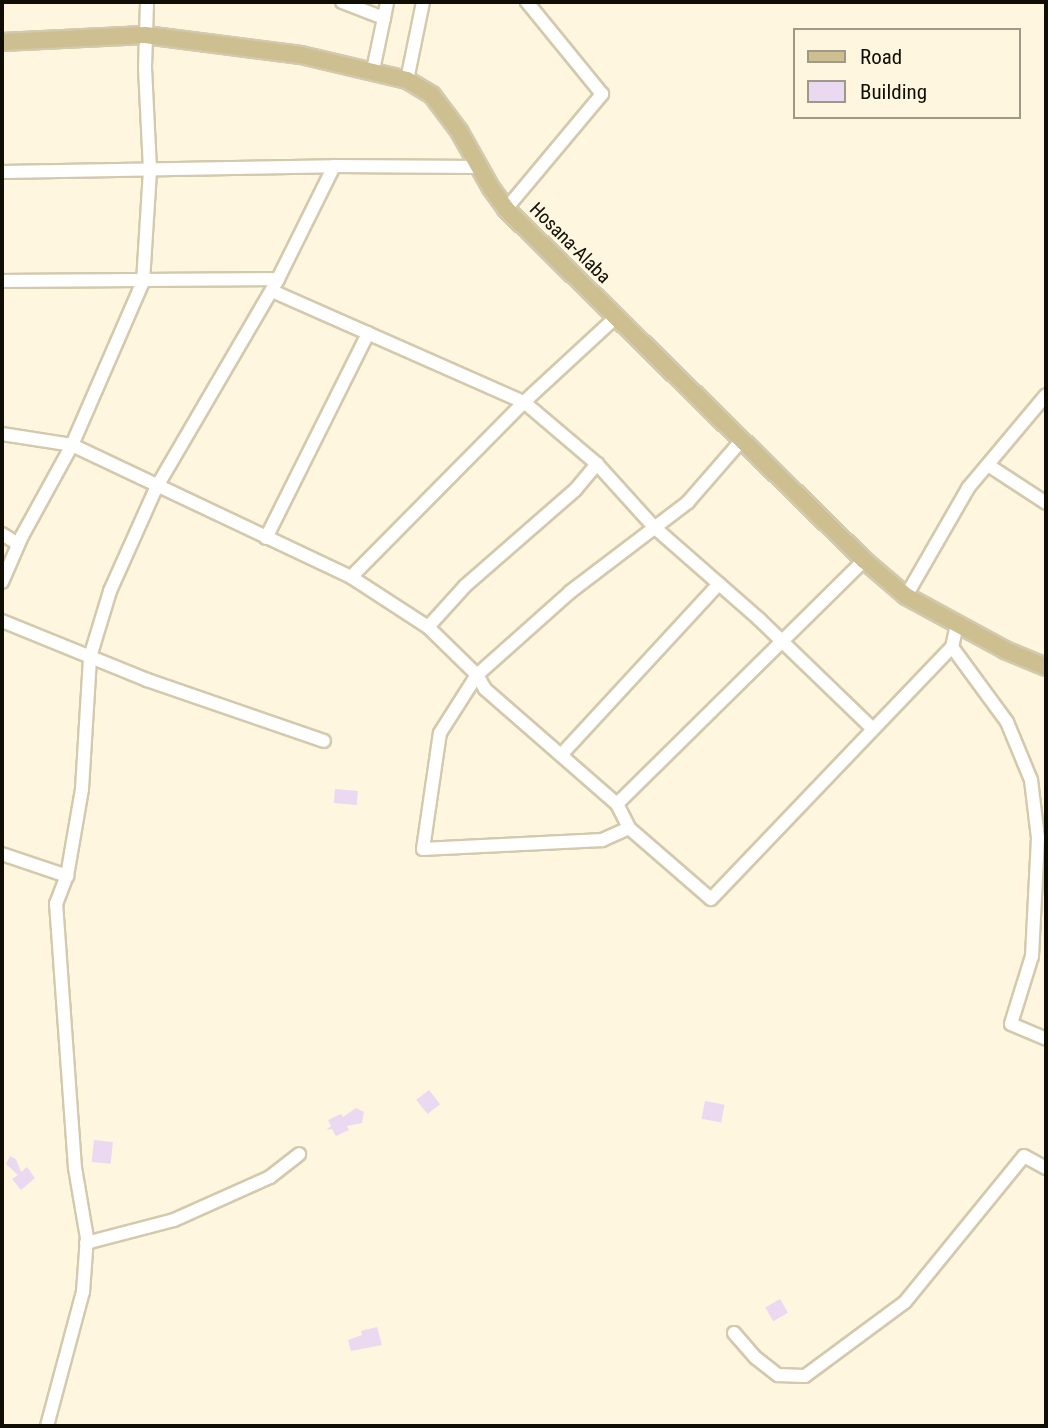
<!DOCTYPE html>
<html>
<head>
<meta charset="utf-8">
<style>
	body { margin:0 }
	#map { position:relative; width:1048px; height:1428px; overflow:hidden; background:#fef6df; font-family:"Roboto Condensed",sans-serif }
	div>[style] { position:absolute }
	.building>* { inset:0; background:#ebd8f1; transform-origin:0 0 }
	.roads { filter:drop-shadow(2px 0 #d3c9ad) drop-shadow(-2px 0 #d3c9ad) drop-shadow(0 2px #d3c9ad) drop-shadow(0 -2px #d3c9ad) }
	.minor>* { height:12px; margin:-6px; padding:0 6px; transform-origin:6px; border-radius:6px; background:#fff }
	.major>* { height:16px; margin:-8px; padding:0 8px; transform-origin:8px; border-radius:8px; background:#cdbf8f }
	span { translate:-50% -50%; white-space:nowrap; text-align:center; line-height:1.15; -webkit-text-stroke:6px #fef6df; paint-order:stroke }
	.street-label { font-size:19px; color:#100d04 }
	.frame { position:absolute; inset:0; border:4px solid #100d04; pointer-events:none }
	.legend { position:absolute; left:793px; top:28px; width:228px; height:91px; box-sizing:border-box; background:#fef6df; border:2px solid #9f9987; margin:0; padding:9px 12px; list-style:none; font-size:21px; color:#100d04 }
	.legend li { display:flex; align-items:center; gap:14px; height:35px }
	.legend b { width:35px; border:2px solid #9f9987 }
</style>
</head>
<body>
<div id="map">
	<div class="building">
		<div style="left:335px;top:789px;width:23px;height:14px;rotate:5deg"></div>
		<div style="left:429px;top:1090px;width:18px;height:16px;rotate:52deg"></div>
		<div style="left:705px;top:1101px;width:20px;height:18px;rotate:11deg"></div>
		<div style="clip-path:polygon(356px 1108px,364px 1112px,362px 1123px,347px 1126px,349px 1130px,336px 1136px,332px 1129px,326px 1130px,331px 1126px,328px 1120px,341px 1114px,343px 1117px)"></div>
		<div style="left:94px;top:1140px;width:19px;height:22px;rotate:6deg"></div>
		<div style="clip-path:polygon(10px 1156px,16px 1159px,21px 1172px,27px 1167px,35px 1178px,21px 1190px,12px 1179px,18px 1175px,6px 1164px)"></div>
		<div style="left:780px;top:1299px;width:16px;height:17px;rotate:60deg"></div>
		<div style="clip-path:polygon(377px 1327px,382px 1345px,351px 1351px,348px 1340px,362px 1335px,361px 1331px)"></div>
	</div>
	<div class="roads">
		<div class="minor">
			<div style="left:342px;top:2px;width:45px;rotate:20.9deg"></div>
			<div style="left:384px;top:18px;width:53px;rotate:101.9deg"></div>
			<div style="left:384px;top:18px;width:16px;rotate:-79deg"></div>
			<div style="left:407px;top:80px;width:80px;rotate:-78.4deg"></div>
			<div style="left:2px;top:172px;width:332px;rotate:-1deg"></div>
			<div style="left:334px;top:166px;width:145px;rotate:0.4deg"></div>
			<div style="left:506px;top:209px;width:150px;rotate:-50.1deg"></div>
			<div style="left:602px;top:94px;width:119px;rotate:-129.2deg"></div>
			<div style="left:2px;top:281px;width:276px;rotate:-0.4deg"></div>
			<div style="left:272px;top:291px;width:275px;rotate:23.8deg"></div>
			<div style="left:524px;top:402px;width:96px;rotate:40.3deg"></div>
			<div style="left:597px;top:464px;width:85px;rotate:47.9deg"></div>
			<div style="left:654px;top:527px;width:140px;rotate:41.2deg"></div>
			<div style="left:759px;top:619px;width:157px;rotate:44deg"></div>
			<div style="left:2px;top:434px;width:71px;rotate:8.9deg"></div>
			<div style="left:72px;top:445px;width:309px;rotate:25.3deg"></div>
			<div style="left:351px;top:577px;width:92px;rotate:33deg"></div>
			<div style="left:428px;top:627px;width:69px;rotate:44.4deg"></div>
			<div style="left:477px;top:675px;width:16px;rotate:60deg"></div>
			<div style="left:485px;top:689px;width:175px;rotate:41.1deg"></div>
			<div style="left:617px;top:804px;width:27px;rotate:63deg"></div>
			<div style="left:629px;top:828px;width:108px;rotate:40.9deg"></div>
			<div style="left:711px;top:899px;width:349px;rotate:-46.3deg"></div>
			<div style="left:988px;top:465px;width:69px;rotate:33.2deg"></div>
			<div style="left:2px;top:534px;width:19px;rotate:32deg"></div>
			<div style="left:266px;top:538px;width:229px;rotate:-63.5deg"></div>
			<div style="left:351px;top:577px;width:246px;rotate:-45.3deg"></div>
			<div style="left:524px;top:402px;width:124px;rotate:-42.7deg"></div>
			<div style="left:2px;top:582px;width:50px;rotate:-66.5deg"></div>
			<div style="left:22px;top:536px;width:104px;rotate:-61.2deg"></div>
			<div style="left:72px;top:445px;width:178px;rotate:-66.5deg"></div>
			<div style="left:143px;top:282px;width:112px;rotate:-86.4deg"></div>
			<div style="left:150px;top:170px;width:103px;rotate:-92.8deg"></div>
			<div style="left:145px;top:67px;width:65px;rotate:-88.2deg"></div>
			<div style="left:906px;top:596px;width:125px;rotate:-60.1deg"></div>
			<div style="left:968px;top:488px;width:121px;rotate:-50deg"></div>
			<div style="left:2px;top:621px;width:157px;rotate:22.1deg"></div>
			<div style="left:147px;top:680px;width:187px;rotate:19deg"></div>
			<div style="left:957px;top:624px;width:24px;rotate:102deg"></div>
			<div style="left:952px;top:647px;width:93px;rotate:53.7deg"></div>
			<div style="left:1007px;top:722px;width:63px;rotate:67.5deg"></div>
			<div style="left:1031px;top:780px;width:58px;rotate:83.1deg"></div>
			<div style="left:1038px;top:838px;width:118px;rotate:92.9deg"></div>
			<div style="left:1032px;top:956px;width:71px;rotate:107.2deg"></div>
			<div style="left:1011px;top:1024px;width:38px;rotate:23deg"></div>
			<div style="left:428px;top:627px;width:55px;rotate:-47.9deg"></div>
			<div style="left:465px;top:586px;width:147px;rotate:-41.1deg"></div>
			<div style="left:576px;top:489px;width:33px;rotate:-50deg"></div>
			<div style="left:561px;top:755px;width:233px;rotate:-47.3deg"></div>
			<div style="left:617px;top:804px;width:347px;rotate:-44.6deg"></div>
			<div style="left:629px;top:828px;width:30px;rotate:156deg"></div>
			<div style="left:602px;top:840px;width:179px;rotate:177.1deg"></div>
			<div style="left:423px;top:849px;width:117px;rotate:-81.7deg"></div>
			<div style="left:440px;top:733px;width:69px;rotate:-57.5deg"></div>
			<div style="left:477px;top:675px;width:125px;rotate:-41.7deg"></div>
			<div style="left:570px;top:592px;width:148px;rotate:-37.3deg"></div>
			<div style="left:688px;top:502px;width:81px;rotate:-49deg"></div>
			<div style="left:2px;top:854px;width:69px;rotate:18.7deg"></div>
			<div style="left:86px;top:1243px;width:91px;rotate:-14.6deg"></div>
			<div style="left:174px;top:1220px;width:105px;rotate:-24.1deg"></div>
			<div style="left:270px;top:1177px;width:37px;rotate:-38deg"></div>
			<div style="left:734px;top:1333px;width:33px;rotate:49deg"></div>
			<div style="left:756px;top:1358px;width:28px;rotate:38deg"></div>
			<div style="left:778px;top:1375px;width:27px;rotate:2deg"></div>
			<div style="left:805px;top:1376px;width:124px;rotate:-36.5deg"></div>
			<div style="left:905px;top:1302px;width:188px;rotate:-50.8deg"></div>
			<div style="left:1024px;top:1156px;width:25px;rotate:29deg"></div>
			<div style="left:47px;top:1426px;width:139px;rotate:-75deg"></div>
			<div style="left:83px;top:1292px;width:54px;rotate:-85.8deg"></div>
			<div style="left:87px;top:1238px;width:71px;rotate:-99.7deg"></div>
			<div style="left:75px;top:1168px;width:265px;rotate:-94.1deg"></div>
			<div style="left:56px;top:904px;width:30px;rotate:-69deg"></div>
			<div style="left:67px;top:876px;width:88px;rotate:-80.2deg"></div>
			<div style="left:82px;top:789px;width:132px;rotate:-86.5deg"></div>
			<div style="left:90px;top:657px;width:69px;rotate:-73.1deg"></div>
			<div style="left:110px;top:591px;width:113px;rotate:-65.9deg"></div>
			<div style="left:156px;top:488px;width:242px;rotate:-59.7deg"></div>
			<div style="left:278px;top:279px;width:126px;rotate:-63.6deg"></div>
		</div>
		<div class="major">
			<div style="left:2px;top:42px;width:143px;rotate:-2.8deg"></div>
			<div style="left:145px;top:35px;width:157px;rotate:7.3deg"></div>
			<div style="left:301px;top:55px;width:109px;rotate:13.3deg"></div>
			<div style="left:407px;top:80px;width:29px;rotate:31deg"></div>
			<div style="left:432px;top:95px;width:45px;rotate:53.1deg"></div>
			<div style="left:459px;top:131px;width:65px;rotate:60.7deg"></div>
			<div style="left:491px;top:188px;width:26px;rotate:54deg"></div>
			<div style="left:506px;top:209px;width:501px;rotate:44.43deg"></div>
			<div style="left:864px;top:560px;width:55px;rotate:40.6deg"></div>
			<div style="left:906px;top:596px;width:113px;rotate:28.6deg"></div>
			<div style="left:1005px;top:650px;width:44px;rotate:22.5deg"></div>
		</div>
	</div>
	<div class="street-label">
		<span style="left:570px;top:243px;rotate:45deg">Hosana-Alaba</span>
	</div>
	<div class="frame"></div>
	<ul class="legend">
	<li><b style="height:9px;background:#cdbf8f"></b>Road</li>
	<li><b style="height:19px;background:#ebd8f1"></b>Building</li>
	</ul>
</div>
</body>
</html>
